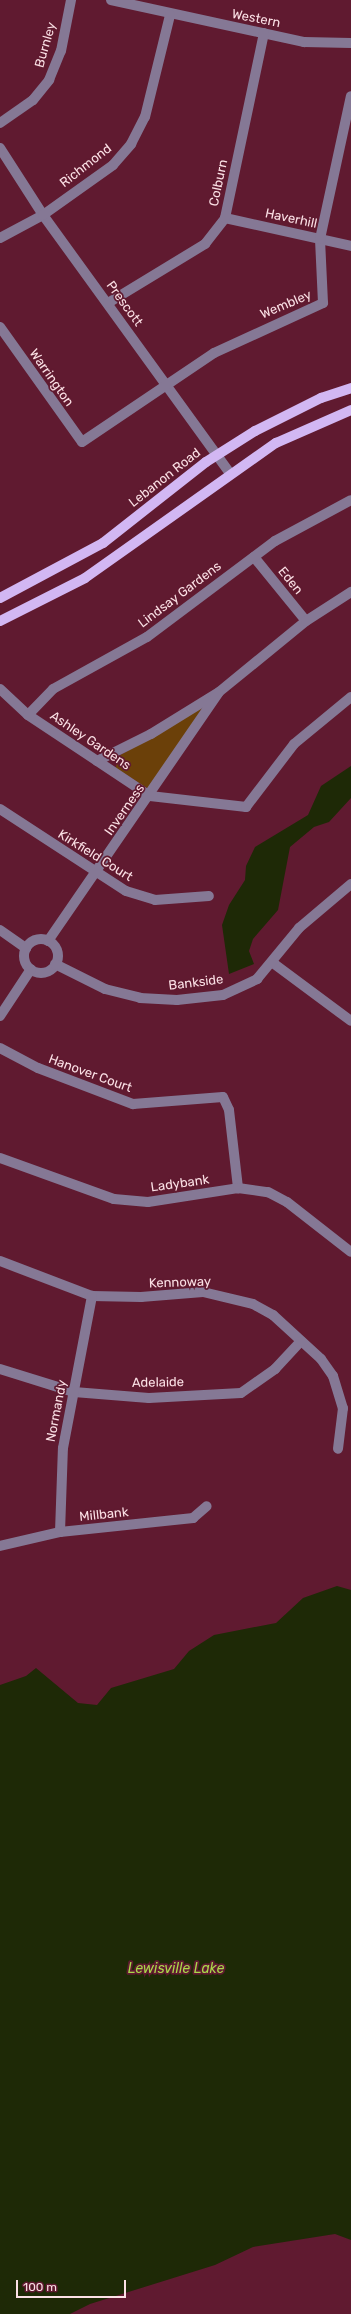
<!DOCTYPE html>
<html>
<head>
<meta charset="utf-8">
<style>
	body { margin:0 }
	#map { position:relative; width:351px; height:2314px; overflow:hidden; background:#601a30; font-family:Rubik,sans-serif }
	div>[style] { position:absolute }
	.green>* { inset:0; background:#6b4009 }
	.water>* { inset:0; background:#1e2906 }
	.minor>* { height:10px; margin:-5px; padding:0 5px; transform-origin:5px; border-radius:5px; background:#857895 }
	.minor>.ring { margin:-5px; padding:0; box-sizing:content-box; background:none; border:10px solid #857895; border-radius:50% }
	.major>* { height:10px; margin:-5px; padding:0 5px; transform-origin:5px; border-radius:5px; background:#d2b7f3 }
	span { translate:-50% -50%; white-space:nowrap; text-align:center; line-height:1.15; -webkit-text-stroke:3.5px #601a30; paint-order:stroke }
	.street-label { font-size:13px; color:#fbe0e5 }
	.water-label { font-size:14px; color:#aad84a; font-style:italic }
	.scale { position:absolute; left:16px; top:2280px; width:110px; height:18px; box-sizing:border-box; border:2px solid #fbe0e5; border-top:0; padding-left:5px; font-size:12px; line-height:14px; white-space:nowrap; color:#fbe0e5; -webkit-text-stroke:3px #601a30; paint-order:stroke }
</style>
</head>
<body>
<div id="map">
	<div class="green">
		<div style="clip-path:polygon(203px 707px,152px 785px,147px 788px,116px 768px,117px 757px)"></div>
	</div>
	<div class="water">
		<div style="clip-path:polygon(351px 766px,351px 798px,329px 822px,314px 827px,290px 847px,278px 910px,253px 939px,249px 951px,254px 964px,229px 974px,222px 925px,229px 905px,245px 880px,246px 866px,255px 847px,308px 815px,321px 786px)"></div>
		<div style="clip-path:polygon(337px 1586px,351px 1590px,351px 2240px,335px 2234px,253px 2247px,215px 2265px,90px 2304px,70px 2314px,0 2314px,0 1685px,26px 1676px,36px 1668px,78px 1703px,97px 1705px,111px 1688px,174px 1669px,189px 1651px,214px 1635px,276px 1623px,303px 1598px)"></div>
	</div>
	<div class="minor">
		<div style="left:111px;top:0;width:198px;rotate:12.3deg"></div>
		<div style="left:304px;top:42px;width:47px;rotate:1.2deg"></div>
		<div style="left:0;top:123px;width:40px;rotate:-34.9deg"></div>
		<div style="left:33px;top:100px;width:26px;rotate:-51deg"></div>
		<div style="left:49px;top:80px;width:31px;rotate:-68deg"></div>
		<div style="left:61px;top:51px;width:52px;rotate:-78.9deg"></div>
		<div style="left:0;top:148px;width:80px;rotate:57.3deg"></div>
		<div style="left:43px;top:215px;width:317px;rotate:54.1deg"></div>
		<div style="left:225px;top:218px;width:129px;rotate:12.5deg"></div>
		<div style="left:0;top:238px;width:49px;rotate:-28.1deg"></div>
		<div style="left:43px;top:215px;width:86px;rotate:-35.5deg"></div>
		<div style="left:113px;top:165px;width:28px;rotate:-49deg"></div>
		<div style="left:131px;top:144px;width:30px;rotate:-63deg"></div>
		<div style="left:145px;top:117px;width:105px;rotate:-76.2deg"></div>
		<div style="left:108px;top:303px;width:114px;rotate:-31.3deg"></div>
		<div style="left:205px;top:244px;width:33px;rotate:-52deg"></div>
		<div style="left:225px;top:218px;width:189px;rotate:-78.1deg"></div>
		<div style="left:0;top:327px;width:141px;rotate:54.5deg"></div>
		<div style="left:82px;top:442px;width:159px;rotate:-34deg"></div>
		<div style="left:214px;top:353px;width:120px;rotate:-24.6deg"></div>
		<div style="left:323px;top:303px;width:64px;rotate:-92.7deg"></div>
		<div style="left:320px;top:239px;width:146px;rotate:-77.8deg"></div>
		<div style="left:254px;top:557px;width:82px;rotate:50.9deg"></div>
		<div style="left:0;top:689px;width:38px;rotate:43deg"></div>
		<div style="left:28px;top:715px;width:146px;rotate:33.6deg"></div>
		<div style="left:150px;top:796px;width:97px;rotate:6.5deg"></div>
		<div style="left:246px;top:807px;width:79px;rotate:-52.7deg"></div>
		<div style="left:294px;top:744px;width:74px;rotate:-39.5deg"></div>
		<div style="left:28px;top:715px;width:36px;rotate:-46deg"></div>
		<div style="left:53px;top:689px;width:107px;rotate:-29deg"></div>
		<div style="left:147px;top:637px;width:160px;rotate:-36.9deg"></div>
		<div style="left:275px;top:541px;width:86px;rotate:-28.3deg"></div>
		<div style="left:97px;top:761px;width:60px;rotate:-26.6deg"></div>
		<div style="left:151px;top:734px;width:80px;rotate:-31.7deg"></div>
		<div style="left:219px;top:692px;width:112px;rotate:-39.2deg"></div>
		<div style="left:306px;top:621px;width:54px;rotate:-32.8deg"></div>
		<div style="left:0;top:809px;width:150px;rotate:33.1deg"></div>
		<div style="left:126px;top:891px;width:30px;rotate:17deg"></div>
		<div style="left:155px;top:900px;width:54px;rotate:-4.2deg"></div>
		<div style="left:0;top:930px;width:32px;rotate:35deg"></div>
		<div class="ring" style="left:24px;top:939px;width:24px;height:24px"></div>
		<div style="left:48px;top:941px;width:300px;rotate:-55.5deg"></div>
		<div style="left:273px;top:963px;width:97px;rotate:36.6deg"></div>
		<div style="left:55px;top:964px;width:56px;rotate:26.6deg"></div>
		<div style="left:105px;top:989px;width:36px;rotate:14deg"></div>
		<div style="left:140px;top:998px;width:37px;rotate:3deg"></div>
		<div style="left:177px;top:1000px;width:46px;rotate:-6.2deg"></div>
		<div style="left:223px;top:995px;width:38px;rotate:-25deg"></div>
		<div style="left:257px;top:979px;width:66px;rotate:-50.5deg"></div>
		<div style="left:299px;top:928px;width:68px;rotate:-40.2deg"></div>
		<div style="left:0;top:1016px;width:56px;rotate:-56.6deg"></div>
		<div style="left:0;top:1048px;width:43px;rotate:27.8deg"></div>
		<div style="left:38px;top:1068px;width:102px;rotate:20.8deg"></div>
		<div style="left:133px;top:1104px;width:90px;rotate:-4.4deg"></div>
		<div style="left:223px;top:1097px;width:14px;rotate:65deg"></div>
		<div style="left:229px;top:1110px;width:79px;rotate:83.4deg"></div>
		<div style="left:0;top:1158px;width:121px;rotate:19.8deg"></div>
		<div style="left:114px;top:1199px;width:34px;rotate:5deg"></div>
		<div style="left:148px;top:1202px;width:91px;rotate:-8.8deg"></div>
		<div style="left:238px;top:1188px;width:30px;rotate:8deg"></div>
		<div style="left:268px;top:1192px;width:21px;rotate:28deg"></div>
		<div style="left:287px;top:1202px;width:81px;rotate:38deg"></div>
		<div style="left:0;top:1261px;width:98px;rotate:20.8deg"></div>
		<div style="left:92px;top:1296px;width:49px;rotate:1.2deg"></div>
		<div style="left:141px;top:1297px;width:62px;rotate:-4.6deg"></div>
		<div style="left:203px;top:1292px;width:51px;rotate:13.5deg"></div>
		<div style="left:253px;top:1304px;width:23px;rotate:29deg"></div>
		<div style="left:273px;top:1315px;width:65px;rotate:42.5deg"></div>
		<div style="left:321px;top:1359px;width:21px;rotate:55deg"></div>
		<div style="left:333px;top:1376px;width:34px;rotate:73deg"></div>
		<div style="left:343px;top:1408px;width:41px;rotate:97deg"></div>
		<div style="left:0;top:1369px;width:77px;rotate:17.3deg"></div>
		<div style="left:74px;top:1392px;width:75px;rotate:4.6deg"></div>
		<div style="left:149px;top:1398px;width:92px;rotate:-3.1deg"></div>
		<div style="left:241px;top:1393px;width:42px;rotate:-35.2deg"></div>
		<div style="left:275px;top:1369px;width:38px;rotate:-47deg"></div>
		<div style="left:60px;top:1532px;width:84px;rotate:-88deg"></div>
		<div style="left:63px;top:1448px;width:155px;rotate:-79.2deg"></div>
		<div style="left:0;top:1546px;width:62px;rotate:-13.1deg"></div>
		<div style="left:60px;top:1532px;width:134px;rotate:-6deg"></div>
		<div style="left:193px;top:1518px;width:18px;rotate:-41deg"></div>
	</div>
	<div class="major">
		<div style="left:0;top:598px;width:117px;rotate:-28.1deg"></div>
		<div style="left:103px;top:543px;width:131px;rotate:-38.2deg"></div>
		<div style="left:206px;top:462px;width:58px;rotate:-32.3deg"></div>
		<div style="left:255px;top:431px;width:74px;rotate:-26.6deg"></div>
		<div style="left:321px;top:398px;width:32px;rotate:-18deg"></div>
		<div style="left:0;top:621px;width:95px;rotate:-26.8deg"></div>
		<div style="left:85px;top:578px;width:234px;rotate:-35.3deg"></div>
		<div style="left:276px;top:443px;width:82px;rotate:-23.7deg"></div>
	</div>
	<div class="street-label">
		<span style="left:256px;top:19px;rotate:11deg">Western</span>
		<span style="left:46px;top:45px;rotate:-74deg">Burnley</span>
		<span style="left:86px;top:166px;rotate:-38deg">Richmond</span>
		<span style="left:219px;top:183px;rotate:-78deg">Colburn</span>
		<span style="left:291px;top:219px;rotate:12deg">Haverhill</span>
		<span style="left:124px;top:304px;rotate:54deg">Prescott</span>
		<span style="left:286px;top:305px;rotate:-23deg">Wembley</span>
		<span style="left:51px;top:378px;rotate:55deg">Warrington</span>
		<span style="left:165px;top:478px;rotate:-38deg">Lebanon Road</span>
		<span style="left:290px;top:581px;rotate:51deg">Eden</span>
		<span style="left:180px;top:595px;rotate:-37deg">Lindsay Gardens</span>
		<span style="left:90px;top:741px;rotate:34deg">Ashley Gardens</span>
		<span style="left:125px;top:810px;rotate:-55deg">Inverness</span>
		<span style="left:95px;top:856px;rotate:32deg">Kirkfield Court</span>
		<span style="left:196px;top:983px;rotate:-7deg">Bankside</span>
		<span style="left:90px;top:1074px;rotate:20deg">Hanover Court</span>
		<span style="left:180px;top:1184px;rotate:-8deg">Ladybank</span>
		<span style="left:180px;top:1283px;rotate:-2deg">Kennoway</span>
		<span style="left:158px;top:1383px;rotate:-1deg">Adelaide</span>
		<span style="left:57px;top:1411px;rotate:-79deg">Normandy</span>
		<span style="left:104px;top:1515px;rotate:-6deg">Millbank</span>
	</div>
	<div class="water-label">
		<span style="left:176px;top:1969px">Lewisville Lake</span>
	</div>
	<div class="scale">100 m</div>
</div>
</body>
</html>
